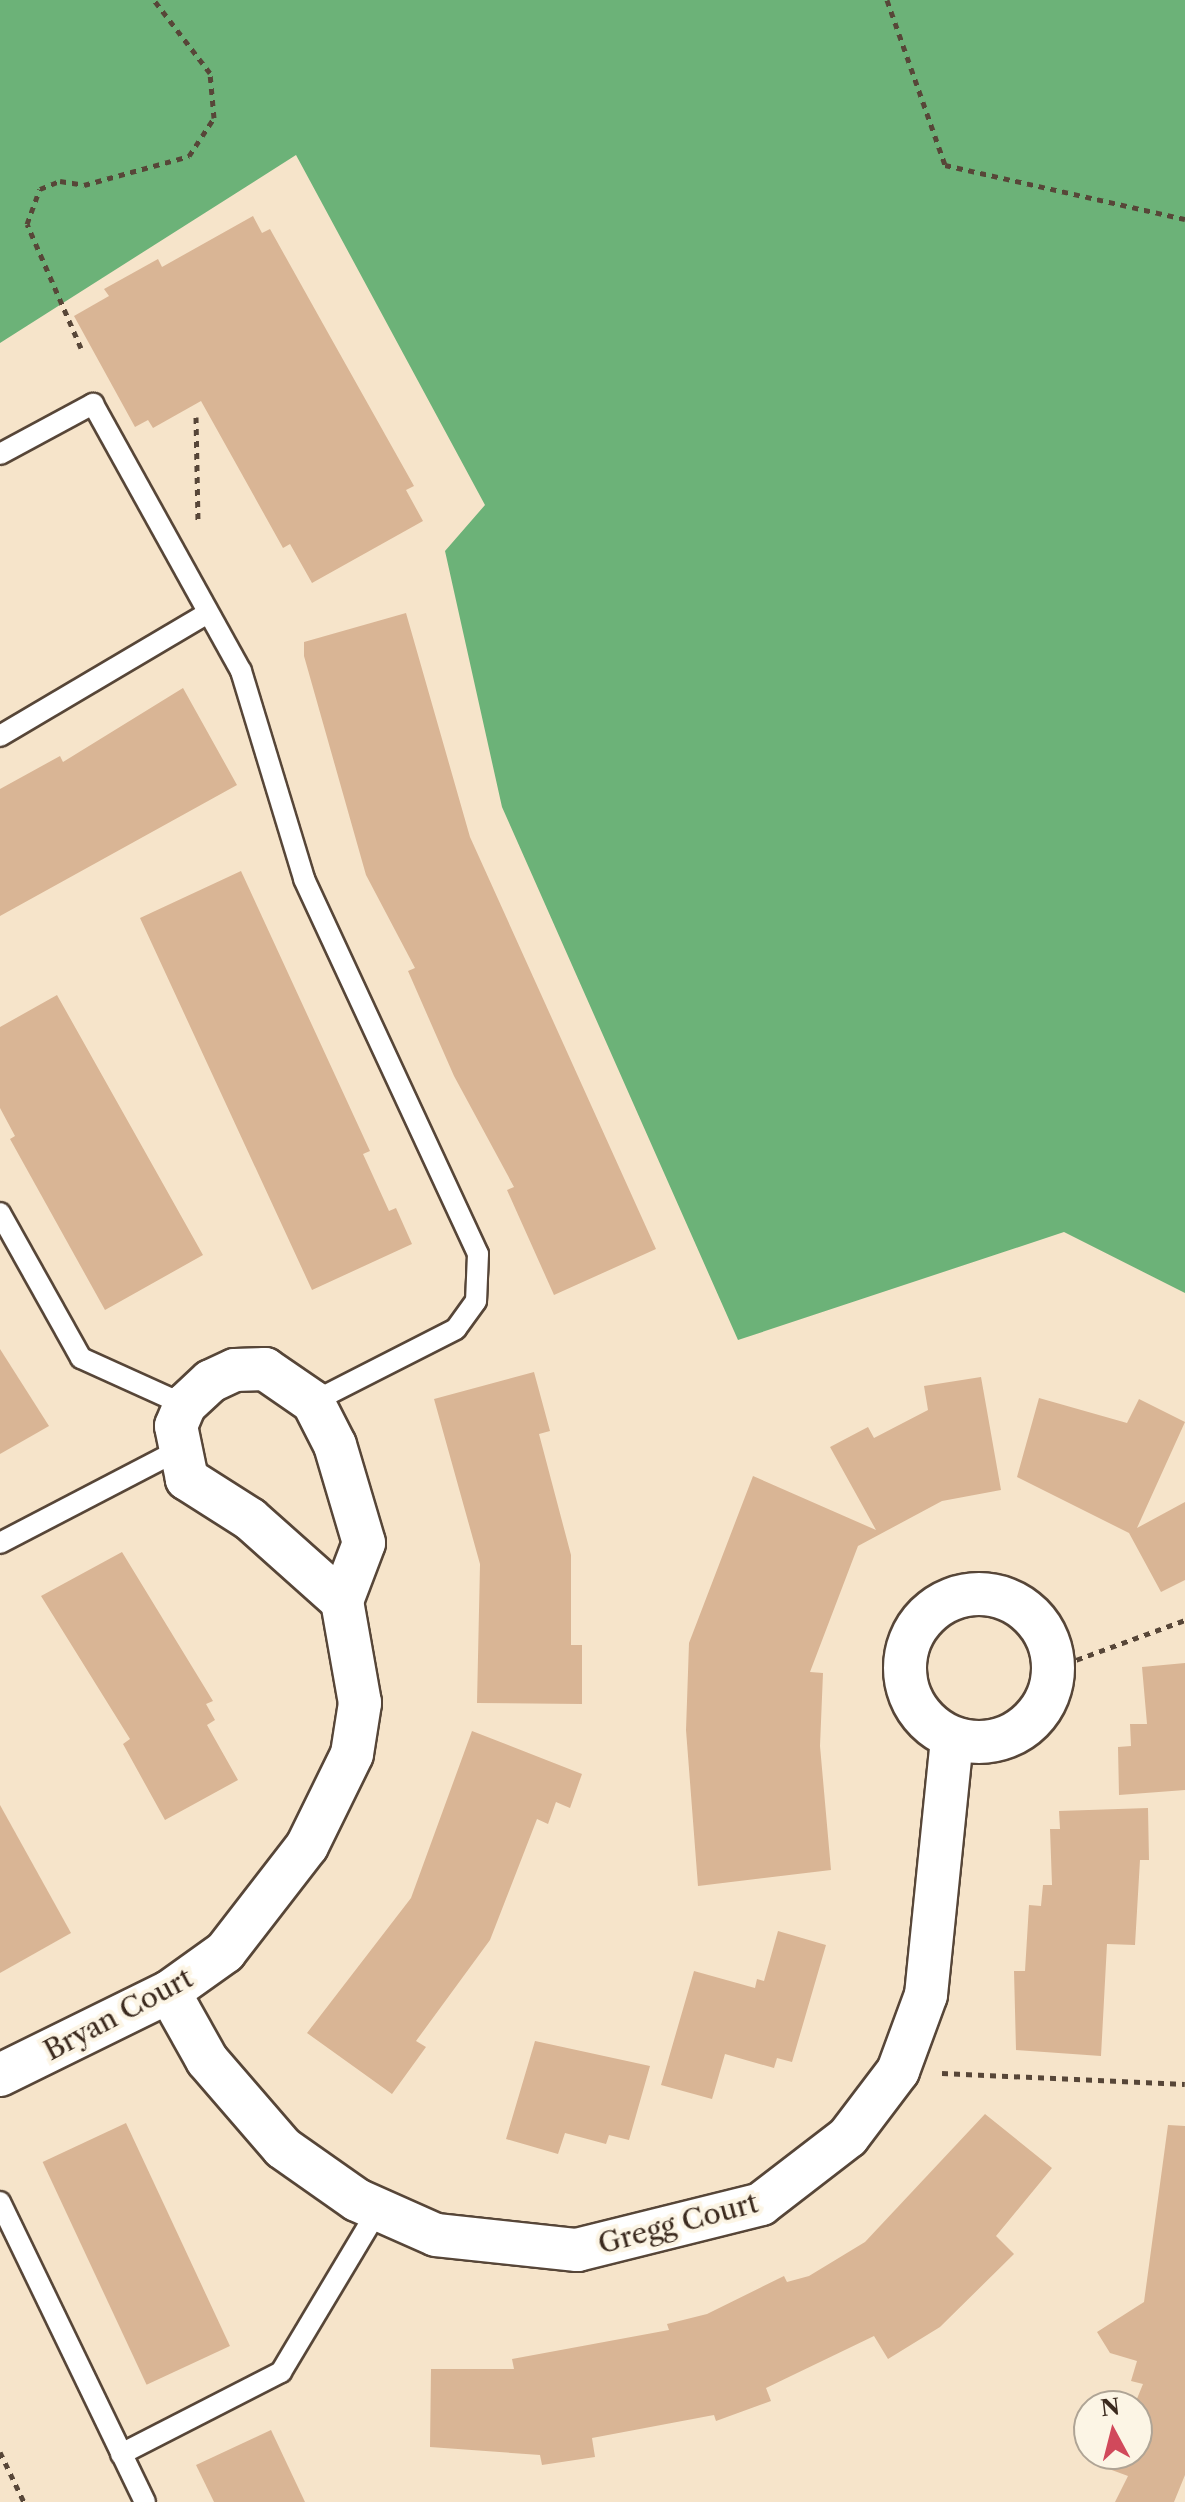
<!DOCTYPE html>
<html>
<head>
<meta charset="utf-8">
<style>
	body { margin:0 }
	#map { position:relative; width:1185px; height:2502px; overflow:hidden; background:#f6e4ca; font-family:"Libre Caslon Text",serif }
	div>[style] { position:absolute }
	.forest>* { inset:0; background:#6cb278 }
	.building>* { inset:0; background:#d9b595; transform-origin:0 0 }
	.path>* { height:5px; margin-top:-2.5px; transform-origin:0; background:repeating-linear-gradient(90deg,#574638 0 6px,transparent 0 12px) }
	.roads { filter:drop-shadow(2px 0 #574638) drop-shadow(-2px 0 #574638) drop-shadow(0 2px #574638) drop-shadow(0 -2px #574638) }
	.lane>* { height:20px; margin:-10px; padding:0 10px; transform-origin:10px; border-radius:10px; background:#fff }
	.street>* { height:42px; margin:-21px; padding:0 21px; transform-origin:21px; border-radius:21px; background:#fff }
	.street>.ring { margin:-21px; padding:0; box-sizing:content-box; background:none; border:42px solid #fff; border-radius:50% }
	span { translate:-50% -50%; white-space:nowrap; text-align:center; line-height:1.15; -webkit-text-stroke:8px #fcf5e5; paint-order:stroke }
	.street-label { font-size:28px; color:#3b2a1e }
	.north { position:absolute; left:1073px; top:2390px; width:80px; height:80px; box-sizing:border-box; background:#fcf5e5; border:2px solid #afa495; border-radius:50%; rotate:353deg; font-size:22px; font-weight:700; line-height:32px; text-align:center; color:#3b2a1e }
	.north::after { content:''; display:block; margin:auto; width:28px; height:36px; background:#d1495b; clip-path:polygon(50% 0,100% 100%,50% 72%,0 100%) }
</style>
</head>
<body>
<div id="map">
	<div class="forest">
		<div style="clip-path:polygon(0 0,1185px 0,1185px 1293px,1064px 1232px,738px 1340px,502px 807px,445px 551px,485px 505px,296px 155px,0 343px)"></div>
	</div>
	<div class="building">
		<div style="clip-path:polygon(253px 216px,262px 233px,270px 229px,327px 331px,414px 486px,406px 490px,423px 521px,312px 583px,290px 544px,283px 548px,201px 401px,153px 428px,148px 420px,135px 427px,74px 316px,109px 296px,104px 289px,158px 259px,162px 267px)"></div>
		<div style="clip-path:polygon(406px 613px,470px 837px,656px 1249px,554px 1295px,507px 1190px,514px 1187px,454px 1076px,408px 971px,415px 968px,366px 875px,304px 656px,304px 642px)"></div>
		<div style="clip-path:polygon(183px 688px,237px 785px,0 916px,0 789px,60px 756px,63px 762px)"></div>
		<div style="clip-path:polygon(241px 871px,370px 1151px,363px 1154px,389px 1211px,396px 1208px,412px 1244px,312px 1290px,140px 918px)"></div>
		<div style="clip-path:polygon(57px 995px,203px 1255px,105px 1310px,10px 1139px,15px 1136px,0 1108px,0 1027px)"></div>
		<div style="clip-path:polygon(0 1349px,49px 1426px,0 1454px)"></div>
		<div style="clip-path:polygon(534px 1372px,550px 1431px,539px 1434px,571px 1555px,571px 1645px,582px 1645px,582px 1704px,477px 1703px,480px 1564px,434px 1399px)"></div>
		<div style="clip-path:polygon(981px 1377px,1001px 1490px,942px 1501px,858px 1546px,810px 1672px,823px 1673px,820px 1746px,831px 1870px,698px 1886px,686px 1730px,689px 1643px,753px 1476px,876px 1530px,830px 1447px,868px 1427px,874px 1438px,928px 1410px,924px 1386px)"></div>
		<div style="clip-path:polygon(1039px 1398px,1127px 1423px,1139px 1399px,1185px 1422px,1137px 1528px,1185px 1502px,1185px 1580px,1161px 1592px,1129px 1533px,1017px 1477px)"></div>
		<div style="clip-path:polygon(122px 1552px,213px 1701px,206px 1704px,215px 1720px,207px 1725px,238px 1780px,165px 1820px,123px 1744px,130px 1739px,41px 1596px)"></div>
		<div style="clip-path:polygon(1185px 1663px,1185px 1790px,1119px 1795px,1118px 1747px,1131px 1746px,1130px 1724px,1147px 1724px,1142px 1667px)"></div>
		<div style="clip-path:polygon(472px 1731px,582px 1774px,570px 1808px,556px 1802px,548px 1824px,537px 1819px,490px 1940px,416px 2041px,426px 2047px,392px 2094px,307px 2033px,411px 1898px)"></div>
		<div style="clip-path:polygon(0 1805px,71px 1933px,0 1973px)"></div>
		<div style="clip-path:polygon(1148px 1808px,1149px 1860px,1140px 1860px,1135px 1945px,1107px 1944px,1101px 2056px,1016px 2050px,1014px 1971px,1025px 1971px,1029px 1905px,1041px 1906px,1043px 1885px,1052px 1885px,1050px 1829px,1060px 1829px,1059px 1811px)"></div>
		<div style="clip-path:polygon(778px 1931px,826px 1945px,792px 2062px,777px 2058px,774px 2068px,725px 2054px,712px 2099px,661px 2085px,694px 1971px,755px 1988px,757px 1979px,764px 1981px)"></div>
		<div style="clip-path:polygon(535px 2041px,650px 2066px,629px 2140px,609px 2135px,606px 2144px,565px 2133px,558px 2154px,506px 2139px)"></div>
		<div style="clip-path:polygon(985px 2114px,1052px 2168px,996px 2236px,1014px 2254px,940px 2327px,888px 2359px,874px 2336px,766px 2388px,771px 2401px,716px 2421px,714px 2415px,592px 2438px,595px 2457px,542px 2465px,540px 2455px,430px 2447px,431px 2369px,514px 2369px,512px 2359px,669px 2330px,667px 2324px,707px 2314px,784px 2276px,787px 2282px,809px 2276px,865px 2242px)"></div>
		<div style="left:126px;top:2123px;width:246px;height:92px;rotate:65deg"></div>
		<div style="clip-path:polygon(1168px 2125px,1185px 2126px,1185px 2475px,1174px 2502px,1115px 2502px,1128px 2476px,1109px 2469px,1115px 2454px,1137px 2454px,1134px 2406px,1143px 2384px,1131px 2381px,1137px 2361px,1110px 2353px,1097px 2332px,1144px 2302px)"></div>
		<div style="clip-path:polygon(271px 2430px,305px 2502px,214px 2502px,196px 2465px)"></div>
	</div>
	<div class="path">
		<div style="left:887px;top:0;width:175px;rotate:70.6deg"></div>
		<div style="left:945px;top:165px;width:246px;rotate:12.7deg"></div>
		<div style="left:81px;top:348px;width:135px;rotate:-113.5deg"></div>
		<div style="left:27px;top:224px;width:37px;rotate:-70deg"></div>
		<div style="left:40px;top:189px;width:22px;rotate:-22deg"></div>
		<div style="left:60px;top:181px;width:24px;rotate:9deg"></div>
		<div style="left:84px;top:185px;width:109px;rotate:-15.4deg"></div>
		<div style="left:189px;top:156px;width:45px;rotate:-56.7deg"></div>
		<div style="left:214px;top:118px;width:45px;rotate:-95.1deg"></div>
		<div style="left:210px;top:73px;width:92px;rotate:-127.5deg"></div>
		<div style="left:196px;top:417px;width:107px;rotate:88.9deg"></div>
		<div style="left:1054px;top:1668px;width:140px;rotate:-20.1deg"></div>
		<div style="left:942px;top:2073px;width:243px;rotate:2.6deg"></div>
		<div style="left:0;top:2452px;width:55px;rotate:64.4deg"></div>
	</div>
	<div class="roads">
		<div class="lane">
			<div style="left:0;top:454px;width:106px;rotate:-28.3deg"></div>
			<div style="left:93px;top:404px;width:305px;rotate:61deg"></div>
			<div style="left:241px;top:671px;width:217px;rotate:73.1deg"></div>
			<div style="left:304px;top:879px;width:413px;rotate:65.1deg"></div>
			<div style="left:478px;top:1254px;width:47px;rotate:92.4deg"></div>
			<div style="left:476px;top:1301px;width:34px;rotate:126deg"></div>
			<div style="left:456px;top:1329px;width:161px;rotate:153deg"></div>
			<div style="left:0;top:736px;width:238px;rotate:-30.6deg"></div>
			<div style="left:0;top:1213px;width:166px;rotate:60.8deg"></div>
			<div style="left:81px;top:1358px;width:114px;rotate:24.3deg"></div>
			<div style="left:0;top:1543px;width:202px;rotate:-27.5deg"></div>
			<div style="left:0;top:2202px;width:333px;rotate:64.2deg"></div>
			<div style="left:121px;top:2454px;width:180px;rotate:-27.1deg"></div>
			<div style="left:281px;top:2372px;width:189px;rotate:-59.1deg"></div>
		</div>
		<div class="street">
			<div class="ring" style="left:905px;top:1594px;width:106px;height:106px"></div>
			<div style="left:169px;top:1992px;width:78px;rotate:60.8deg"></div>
			<div style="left:207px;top:2060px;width:116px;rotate:49.2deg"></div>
			<div style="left:283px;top:2148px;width:90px;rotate:35.1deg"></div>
			<div style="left:357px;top:2200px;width:86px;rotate:23.9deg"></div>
			<div style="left:436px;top:2235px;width:142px;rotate:6.1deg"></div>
			<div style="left:577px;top:2250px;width:190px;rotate:-14deg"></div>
			<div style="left:761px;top:2204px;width:110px;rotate:-37.6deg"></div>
			<div style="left:848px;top:2137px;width:83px;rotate:-52.9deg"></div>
			<div style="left:898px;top:2071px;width:81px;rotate:-69.8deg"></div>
			<div style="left:926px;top:1995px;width:258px;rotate:-84.2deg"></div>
			<div style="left:0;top:2075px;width:188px;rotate:-26.2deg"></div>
			<div style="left:169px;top:1992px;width:69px;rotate:-35.5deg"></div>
			<div style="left:225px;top:1952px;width:134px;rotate:-52.3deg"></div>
			<div style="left:307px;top:1846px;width:102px;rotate:-63.9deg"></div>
			<div style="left:352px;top:1754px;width:52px;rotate:-81.1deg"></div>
			<div style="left:360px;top:1703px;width:104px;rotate:-100deg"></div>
			<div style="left:342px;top:1601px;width:123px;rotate:-138.3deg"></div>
			<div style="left:250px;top:1519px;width:75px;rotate:-147.6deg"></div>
			<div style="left:187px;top:1479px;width:54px;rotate:-101.7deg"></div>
			<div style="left:176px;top:1426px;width:23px;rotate:-67deg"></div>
			<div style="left:185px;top:1405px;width:35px;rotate:-43deg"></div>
			<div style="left:211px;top:1381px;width:26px;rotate:-25deg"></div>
			<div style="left:235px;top:1370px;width:30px;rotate:-2deg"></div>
			<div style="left:265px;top:1369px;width:58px;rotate:34.5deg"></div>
			<div style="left:313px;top:1402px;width:48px;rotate:62.9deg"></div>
			<div style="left:335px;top:1445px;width:102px;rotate:73.5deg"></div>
			<div style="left:364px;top:1543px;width:62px;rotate:110.8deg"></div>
		</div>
	</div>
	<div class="street-label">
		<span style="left:118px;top:2014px;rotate:-28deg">Bryan Court</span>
		<span style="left:678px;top:2223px;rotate:-15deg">Gregg Court</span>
	</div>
	<div class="north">N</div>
</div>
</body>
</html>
